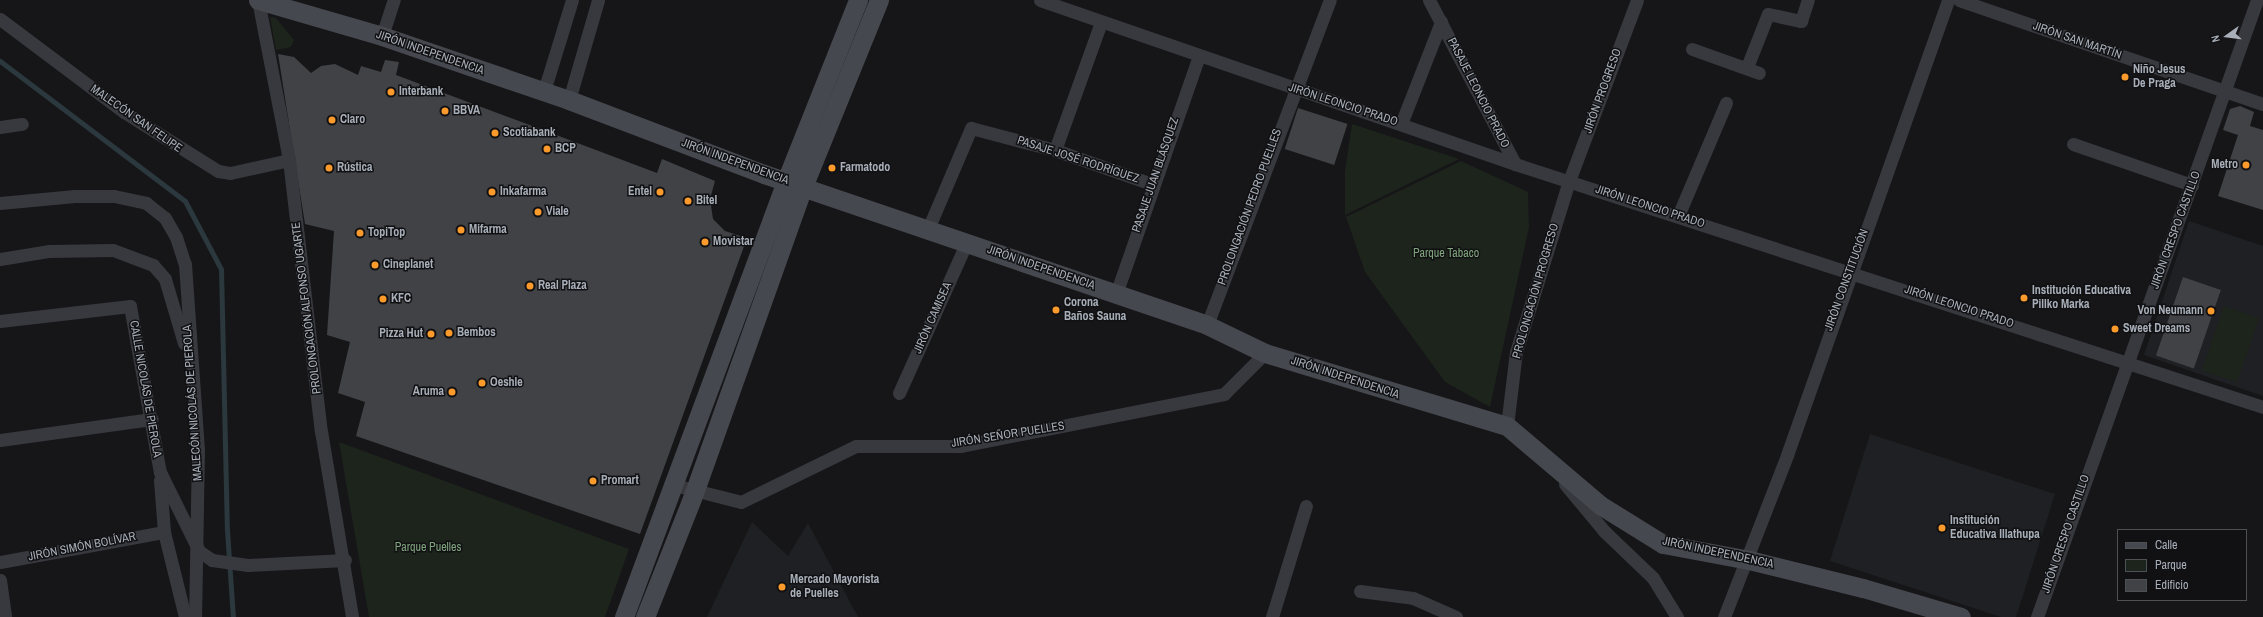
<!DOCTYPE html>
<html>
<head>
<meta charset="utf-8">
<style>
	body { margin:0 }
	#map { position:relative; width:2263px; height:617px; overflow:hidden; background:#161618; font-family:"Archivo Narrow",sans-serif }
	div>[style] { position:absolute }
	.built>* { inset:0; background:#1f2023 }
	.green>* { inset:0; background:#1c241c; transform-origin:0 0 }
	.stream>* { height:5px; margin:-2.5px; padding:0 2.5px; transform-origin:2.5px; border-radius:2.5px; background:#2b383d }
	.building>* { inset:0; background:#404246; transform-origin:0 0 }
	.street>* { height:13px; margin:-6.5px; padding:0 6.5px; transform-origin:6.5px; border-radius:6.5px; background:#37393e }
	.secondary>* { height:19px; margin:-9.5px; padding:0 9.5px; transform-origin:9.5px; border-radius:9.5px; background:#45484e }
	.dots>* { width:11px; height:11px; translate:-50% -50%; box-sizing:border-box; border:2px solid #111113; border-radius:50% }
	span { translate:-50% -50%; white-space:nowrap; text-align:center; line-height:1.15; -webkit-text-stroke:3px #111113; paint-order:stroke }
	.street-label { font-size:12px; color:#a8afb9 }
	.poi-label { font-size:12px; color:#a8afb9; font-weight:700 }
	.left { translate:0 -50%; text-align:left }
	.right { translate:-100% -50%; text-align:right }
	.park-label { font-size:12px; color:#80a57e }
	.legend { position:absolute; left:2117px; top:529px; width:130px; height:72px; box-sizing:border-box; background:#111113; border:1px solid #4d5055; margin:0; padding:5px 7px; list-style:none; font-size:12px; color:#a8afb9 }
	.legend li { display:flex; align-items:center; gap:8px; height:20px }
	.legend b { width:20px; border:1px solid #4d5055 }
	.north { position:absolute; left:2207px; top:16px; width:40px; height:40px; -webkit-text-stroke:3px #111113; paint-order:stroke; rotate:256deg; font-size:11px; font-weight:700; line-height:16px; text-align:center; color:#a8afb9 }
	.north::after { content:''; display:block; margin:auto; width:14px; height:18px; background:#a8afb9; clip-path:polygon(50% 0,100% 100%,50% 72%,0 100%) }
</style>
</head>
<body>
<div id="map">
	<div class="built">
		<div style="clip-path:polygon(2189px 221px,2263px 246px,2263px 396px,2144px 355px)"></div>
		<div style="clip-path:polygon(1870px 434px,2055px 494px,2016px 617px,2001px 617px,1830px 561px)"></div>
		<div style="clip-path:polygon(752px 522px,788px 556px,808px 523px,858px 617px,707px 617px)"></div>
	</div>
	<div class="green">
		<div style="clip-path:polygon(270px 17px,276px 18px,294px 40px,291px 47px,276px 50px)"></div>
		<div style="clip-path:polygon(1352px 124px,1459px 159px,1345px 215px,1345px 171px)"></div>
		<div style="clip-path:polygon(1461px 161px,1528px 192px,1529px 227px,1490px 407px,1445px 382px,1365px 272px,1346px 217px)"></div>
		<div style="left:2224px;top:306px;width:37px;height:68px;rotate:19deg"></div>
		<div style="clip-path:polygon(339px 442px,629px 549px,605px 617px,369px 617px)"></div>
	</div>
	<div class="stream">
		<div style="left:0;top:61px;width:232px;rotate:37.1deg"></div>
		<div style="left:185px;top:201px;width:77px;rotate:62.1deg"></div>
		<div style="left:221px;top:269px;width:261px;rotate:88.7deg"></div>
		<div style="left:227px;top:530px;width:87px;rotate:86.1deg"></div>
	</div>
	<div class="building">
		<div style="clip-path:polygon(278px 54px,294px 57px,311px 73px,321px 66px,335px 64px,358px 75px,361px 66px,381px 72px,385px 60px,399px 62px,396px 75px,519px 121px,657px 173px,662px 159px,715px 181px,710px 199px,713px 219px,725px 231px,747px 238px,640px 534px,356px 436px,365px 402px,338px 393px,350px 342px,327px 335px,334px 231px,305px 224px)"></div>
		<div style="clip-path:polygon(2240px 106px,2254px 112px,2250px 126px,2263px 130px,2263px 210px,2218px 196px,2238px 135px,2223px 130px,2230px 109px)"></div>
		<div style="left:1298px;top:108px;width:52px;height:43px;rotate:18deg"></div>
		<div style="left:2183px;top:277px;width:40px;height:83px;rotate:19deg"></div>
	</div>
	<div class="street">
		<div style="left:258px;top:0;width:163px;rotate:79deg"></div>
		<div style="left:289px;top:160px;width:273px;rotate:83.3deg"></div>
		<div style="left:321px;top:431px;width:189px;rotate:80.5deg"></div>
		<div style="left:1040px;top:0;width:503px;rotate:19.05deg"></div>
		<div style="left:1515px;top:164px;width:786px;rotate:18deg"></div>
		<div style="left:1429px;top:0;width:185px;rotate:62.3deg"></div>
		<div style="left:1959px;top:0;width:321px;rotate:18.9deg"></div>
		<div style="left:0;top:19px;width:155px;rotate:36.9deg"></div>
		<div style="left:124px;top:112px;width:111px;rotate:32.1deg"></div>
		<div style="left:218px;top:171px;width:12px;rotate:9deg"></div>
		<div style="left:230px;top:173px;width:60px;rotate:-12.4deg"></div>
		<div style="left:382px;top:36px;width:38px;rotate:-72deg"></div>
		<div style="left:1692px;top:49px;width:71px;rotate:19.7deg"></div>
		<div style="left:1747px;top:67px;width:57px;rotate:-68.4deg"></div>
		<div style="left:1768px;top:14px;width:34px;rotate:12deg"></div>
		<div style="left:1801px;top:21px;width:22px;rotate:-72deg"></div>
		<div style="left:544px;top:91px;width:95px;rotate:-72.9deg"></div>
		<div style="left:569px;top:100px;width:104px;rotate:-73.8deg"></div>
		<div style="left:1401px;top:124px;width:110px;rotate:-68.6deg"></div>
		<div style="left:0;top:127px;width:22px;rotate:-8deg"></div>
		<div style="left:2073px;top:144px;width:126px;rotate:19deg"></div>
		<div style="left:1055px;top:150px;width:136px;rotate:-70.2deg"></div>
		<div style="left:0;top:203px;width:75px;rotate:-5.3deg"></div>
		<div style="left:75px;top:196px;width:39px"></div>
		<div style="left:114px;top:196px;width:33px;rotate:12deg"></div>
		<div style="left:146px;top:203px;width:24px;rotate:38deg"></div>
		<div style="left:165px;top:218px;width:22px;rotate:60deg"></div>
		<div style="left:176px;top:237px;width:28px;rotate:72deg"></div>
		<div style="left:185px;top:264px;width:185px;rotate:86deg"></div>
		<div style="left:198px;top:449px;width:168px;rotate:91deg"></div>
		<div style="left:1678px;top:216px;width:123px;rotate:-67deg"></div>
		<div style="left:928px;top:229px;width:110px;rotate:-66.9deg"></div>
		<div style="left:971px;top:128px;width:87px;rotate:14.7deg"></div>
		<div style="left:1055px;top:150px;width:103px;rotate:19.3deg"></div>
		<div style="left:0;top:259px;width:50px;rotate:-9.3deg"></div>
		<div style="left:49px;top:251px;width:64px;rotate:-0.9deg"></div>
		<div style="left:113px;top:250px;width:43px;rotate:20.6deg"></div>
		<div style="left:153px;top:265px;width:18px;rotate:49deg"></div>
		<div style="left:165px;top:279px;width:67px;rotate:73.5deg"></div>
		<div style="left:1116px;top:294px;width:252px;rotate:-70.8deg"></div>
		<div style="left:0;top:321px;width:131px;rotate:-6.6deg"></div>
		<div style="left:130px;top:306px;width:169px;rotate:79.8deg"></div>
		<div style="left:160px;top:472px;width:88px;rotate:63.7deg"></div>
		<div style="left:199px;top:551px;width:16px;rotate:35deg"></div>
		<div style="left:212px;top:560px;width:36px;rotate:8deg"></div>
		<div style="left:248px;top:565px;width:97px;rotate:-3deg"></div>
		<div style="left:1207px;top:325px;width:347px;rotate:-69.3deg"></div>
		<div style="left:899px;top:393px;width:166px;rotate:-65.8deg"></div>
		<div style="left:1507px;top:426px;width:75px;rotate:-83.1deg"></div>
		<div style="left:1516px;top:352px;width:179px;rotate:-72.8deg"></div>
		<div style="left:1569px;top:181px;width:193px;rotate:-69.4deg"></div>
		<div style="left:0;top:440px;width:153px;rotate:-7.9deg"></div>
		<div style="left:160px;top:480px;width:52px;rotate:85.6deg"></div>
		<div style="left:164px;top:532px;width:88px;rotate:76.1deg"></div>
		<div style="left:1565px;top:484px;width:61px;rotate:50.3deg"></div>
		<div style="left:1604px;top:531px;width:68px;rotate:43.8deg"></div>
		<div style="left:1653px;top:578px;width:46px;rotate:58.4deg"></div>
		<div style="left:674px;top:485px;width:69px;rotate:14.2deg"></div>
		<div style="left:741px;top:502px;width:128px;rotate:-26deg"></div>
		<div style="left:856px;top:446px;width:104px"></div>
		<div style="left:960px;top:446px;width:269px;rotate:-11.1deg"></div>
		<div style="left:1224px;top:394px;width:58px;rotate:-45deg"></div>
		<div style="left:0;top:562px;width:167px;rotate:-10.4deg"></div>
		<div style="left:0;top:580px;width:37px;rotate:82deg"></div>
		<div style="left:1360px;top:591px;width:53px;rotate:7.5deg"></div>
		<div style="left:1413px;top:598px;width:47px;rotate:23.8deg"></div>
		<div style="left:1272px;top:617px;width:116px;rotate:-73deg"></div>
		<div style="left:1724px;top:617px;width:174px;rotate:-68.7deg"></div>
		<div style="left:1787px;top:455px;width:483px;rotate:-70.5deg"></div>
		<div style="left:2037px;top:617px;width:655px;rotate:-70.38deg"></div>
	</div>
	<div class="secondary">
		<div style="left:258px;top:0;width:129px;rotate:16.2deg"></div>
		<div style="left:382px;top:36px;width:198px;rotate:18.9deg"></div>
		<div style="left:569px;top:100px;width:209px;rotate:20.8deg"></div>
		<div style="left:764px;top:174px;width:468px;rotate:18.8deg"></div>
		<div style="left:1207px;top:325px;width:64px;rotate:25.8deg"></div>
		<div style="left:1265px;top:353px;width:253px;rotate:16.8deg"></div>
		<div style="left:1507px;top:426px;width:122px;rotate:40.3deg"></div>
		<div style="left:1600px;top:505px;width:74px;rotate:31.8deg"></div>
		<div style="left:1663px;top:544px;width:87px;rotate:10.5deg"></div>
		<div style="left:1749px;top:560px;width:117px;rotate:13.8deg"></div>
		<div style="left:1863px;top:588px;width:102px;rotate:16.5deg"></div>
		<div style="left:624px;top:617px;width:465px;rotate:-69.6deg"></div>
		<div style="left:786px;top:181px;width:195px;rotate:-68.3deg"></div>
		<div style="left:645px;top:617px;width:133px;rotate:-68.4deg"></div>
		<div style="left:694px;top:493px;width:325px;rotate:-70.4deg"></div>
		<div style="left:803px;top:187px;width:202px;rotate:-67.9deg"></div>
	</div>
	<div class="dots">
		<div style="left:2125px;top:77px;background:#fc9b2b"></div>
		<div style="left:391px;top:92px;background:#fc9b2b"></div>
		<div style="left:445px;top:111px;background:#fc9b2b"></div>
		<div style="left:332px;top:120px;background:#fc9b2b"></div>
		<div style="left:495px;top:133px;background:#fc9b2b"></div>
		<div style="left:547px;top:149px;background:#fc9b2b"></div>
		<div style="left:2246px;top:165px;background:#fc9b2b"></div>
		<div style="left:329px;top:168px;background:#fc9b2b"></div>
		<div style="left:832px;top:168px;background:#fc9b2b"></div>
		<div style="left:492px;top:192px;background:#fc9b2b"></div>
		<div style="left:660px;top:192px;background:#fc9b2b"></div>
		<div style="left:688px;top:201px;background:#fc9b2b"></div>
		<div style="left:538px;top:212px;background:#fc9b2b"></div>
		<div style="left:461px;top:230px;background:#fc9b2b"></div>
		<div style="left:360px;top:233px;background:#fc9b2b"></div>
		<div style="left:705px;top:242px;background:#fc9b2b"></div>
		<div style="left:375px;top:265px;background:#fc9b2b"></div>
		<div style="left:530px;top:286px;background:#fc9b2b"></div>
		<div style="left:2024px;top:298px;background:#fc9b2b"></div>
		<div style="left:383px;top:299px;background:#fc9b2b"></div>
		<div style="left:1056px;top:310px;background:#fc9b2b"></div>
		<div style="left:2211px;top:311px;background:#fc9b2b"></div>
		<div style="left:2115px;top:329px;background:#fc9b2b"></div>
		<div style="left:449px;top:333px;background:#fc9b2b"></div>
		<div style="left:431px;top:334px;background:#fc9b2b"></div>
		<div style="left:482px;top:383px;background:#fc9b2b"></div>
		<div style="left:452px;top:392px;background:#fc9b2b"></div>
		<div style="left:593px;top:481px;background:#fc9b2b"></div>
		<div style="left:1942px;top:528px;background:#fc9b2b"></div>
		<div style="left:782px;top:587px;background:#fc9b2b"></div>
	</div>
	<div class="street-label">
		<span style="left:2077px;top:41px;rotate:19deg">JIRÓN SAN MARTÍN</span>
		<span style="left:430px;top:53px;rotate:19deg">JIRÓN INDEPENDENCIA</span>
		<span style="left:1603px;top:91px;rotate:-70deg">JIRÓN PROGRESO</span>
		<span style="left:1478px;top:93px;rotate:63deg">PASAJE LEONCIO PRADO</span>
		<span style="left:1343px;top:105px;rotate:18deg">JIRÓN LEONCIO PRADO</span>
		<span style="left:136px;top:119px;rotate:35deg">MALECÓN SAN FELIPE</span>
		<span style="left:1078px;top:160px;rotate:18deg">PASAJE JOSÉ RODRÍGUEZ</span>
		<span style="left:735px;top:162px;rotate:20deg">JIRÓN INDEPENDENCIA</span>
		<span style="left:1156px;top:175px;rotate:-71deg">PASAJE JUAN BLÁSQUEZ</span>
		<span style="left:1250px;top:207px;rotate:-70deg">PROLONGACIÓN PEDRO PUELLES</span>
		<span style="left:1650px;top:207px;rotate:18deg">JIRÓN LEONCIO PRADO</span>
		<span style="left:2176px;top:230px;rotate:-70deg">JIRÓN CRESPO CASTILLO</span>
		<span style="left:1041px;top:268px;rotate:19deg">JIRÓN INDEPENDENCIA</span>
		<span style="left:1847px;top:280px;rotate:-70deg">JIRÓN CONSTITUCIÓN</span>
		<span style="left:1536px;top:291px;rotate:-74deg">PROLONGACIÓN PROGRESO</span>
		<span style="left:1959px;top:307px;rotate:18deg">JIRÓN LEONCIO PRADO</span>
		<span style="left:307px;top:308px;rotate:-97deg">PROLONGACIÓN ALFONSO UGARTE</span>
		<span style="left:933px;top:318px;rotate:-66deg">JIRÓN CAMISEA</span>
		<span style="left:1345px;top:378px;rotate:18deg">JIRÓN INDEPENDENCIA</span>
		<span style="left:145px;top:389px;rotate:80deg">CALLE NICOLÁS DE PIEROLA</span>
		<span style="left:193px;top:403px;rotate:-94deg">MALECÓN NICOLÁS DE PIEROLA</span>
		<span style="left:1008px;top:435px;rotate:-9deg">JIRÓN SEÑOR PUELLES</span>
		<span style="left:2066px;top:534px;rotate:-71deg">JIRÓN CRESPO CASTILLO</span>
		<span style="left:82px;top:547px;rotate:-11deg">JIRÓN SIMÓN BOLÍVAR</span>
		<span style="left:1718px;top:553px;rotate:12deg">JIRÓN INDEPENDENCIA</span>
	</div>
	<div class="poi-label">
		<span class="left" style="left:2133px;top:77px">Niño Jesus<br>De Praga</span>
		<span class="left" style="left:399px;top:92px">Interbank</span>
		<span class="left" style="left:453px;top:111px">BBVA</span>
		<span class="left" style="left:340px;top:120px">Claro</span>
		<span class="left" style="left:503px;top:133px">Scotiabank</span>
		<span class="left" style="left:555px;top:149px">BCP</span>
		<span class="right" style="left:2238px;top:165px">Metro</span>
		<span class="left" style="left:337px;top:168px">Rústica</span>
		<span class="left" style="left:840px;top:168px">Farmatodo</span>
		<span class="left" style="left:500px;top:192px">Inkafarma</span>
		<span class="right" style="left:652px;top:192px">Entel</span>
		<span class="left" style="left:696px;top:201px">Bitel</span>
		<span class="left" style="left:546px;top:212px">Viale</span>
		<span class="left" style="left:469px;top:230px">Mifarma</span>
		<span class="left" style="left:368px;top:233px">TopiTop</span>
		<span class="left" style="left:713px;top:242px">Movistar</span>
		<span class="left" style="left:383px;top:265px">Cineplanet</span>
		<span class="left" style="left:538px;top:286px">Real Plaza</span>
		<span class="left" style="left:2032px;top:298px">Institución Educativa<br>Pillko Marka</span>
		<span class="left" style="left:391px;top:299px">KFC</span>
		<span class="left" style="left:1064px;top:310px">Corona<br>Baños Sauna</span>
		<span class="right" style="left:2203px;top:311px">Von Neumann</span>
		<span class="left" style="left:2123px;top:329px">Sweet Dreams</span>
		<span class="left" style="left:457px;top:333px">Bembos</span>
		<span class="right" style="left:423px;top:334px">Pizza Hut</span>
		<span class="left" style="left:490px;top:383px">Oeshle</span>
		<span class="right" style="left:444px;top:392px">Aruma</span>
		<span class="left" style="left:601px;top:481px">Promart</span>
		<span class="left" style="left:1950px;top:528px">Institución<br>Educativa Illathupa</span>
		<span class="left" style="left:790px;top:587px">Mercado Mayorista<br>de Puelles</span>
	</div>
	<div class="park-label">
		<span style="left:1446px;top:254px">Parque Tabaco</span>
		<span style="left:428px;top:548px">Parque Puelles</span>
	</div>
	<ul class="legend">
	<li><b style="height:5px;background:#45484e"></b>Calle</li>
	<li><b style="height:11px;background:#1c241c"></b>Parque</li>
	<li><b style="height:11px;background:#404246"></b>Edificio</li>
	</ul>
	<div class="north">N</div>
</div>
</body>
</html>
